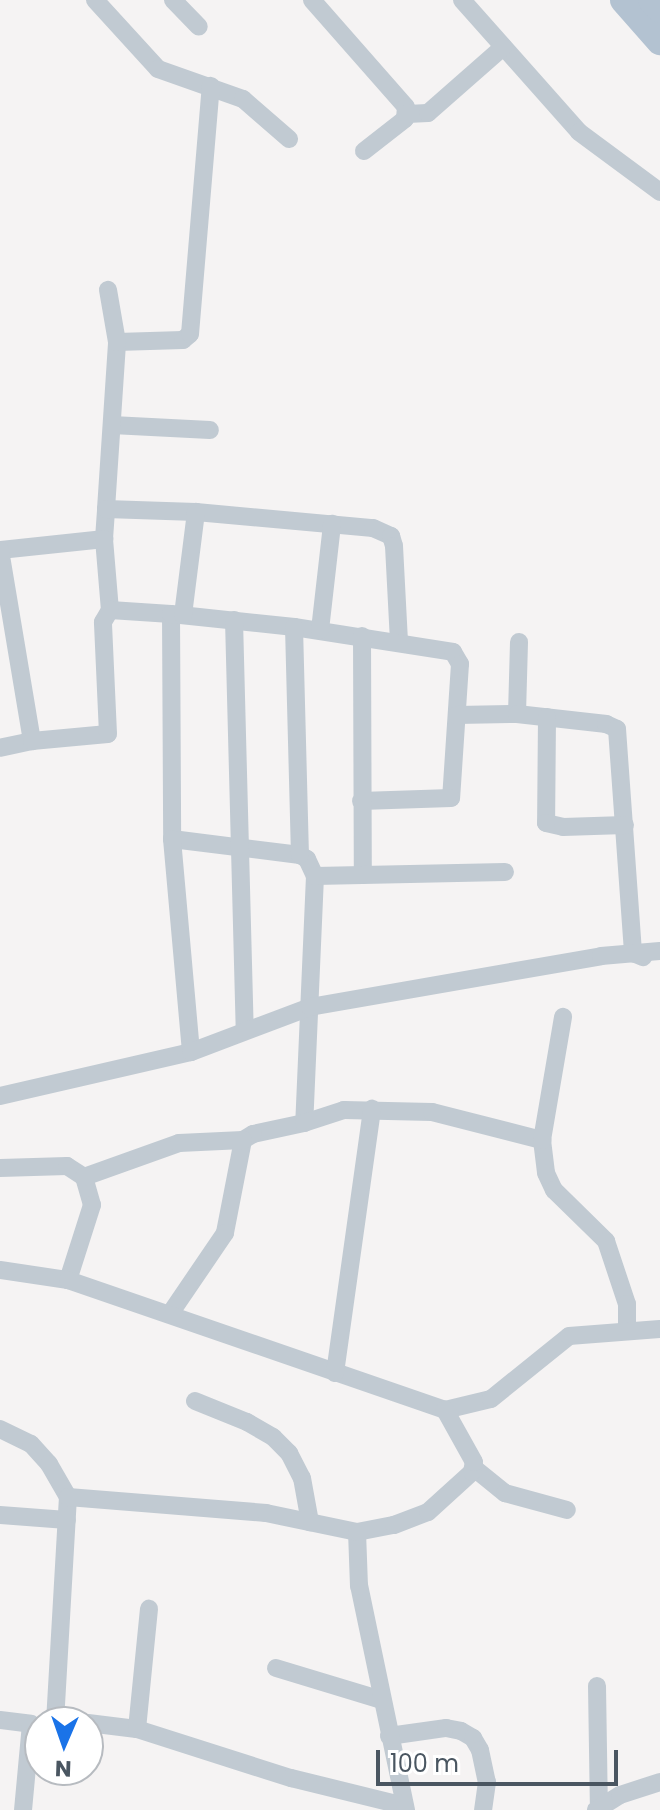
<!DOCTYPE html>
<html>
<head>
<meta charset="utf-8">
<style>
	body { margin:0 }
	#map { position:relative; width:660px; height:1810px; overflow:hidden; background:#f5f3f3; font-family:Poppins,sans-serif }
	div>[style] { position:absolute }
	.minor>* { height:18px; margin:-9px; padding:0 9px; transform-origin:9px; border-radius:9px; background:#c1cad2 }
	.primary>* { height:28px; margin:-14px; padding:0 14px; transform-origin:14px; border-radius:14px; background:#b3c2d1 }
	span { translate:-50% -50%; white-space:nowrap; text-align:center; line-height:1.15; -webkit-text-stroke:7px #fff; paint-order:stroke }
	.north { position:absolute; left:24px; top:1706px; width:80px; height:80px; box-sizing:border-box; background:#fff; border:2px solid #b7bbc0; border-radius:50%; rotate:182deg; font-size:22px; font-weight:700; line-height:32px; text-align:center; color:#4a5661 }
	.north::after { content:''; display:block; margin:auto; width:28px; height:36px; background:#1a73e8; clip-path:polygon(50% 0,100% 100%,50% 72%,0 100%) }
	.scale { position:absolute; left:376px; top:1750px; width:242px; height:36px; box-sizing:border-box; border:4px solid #4a5661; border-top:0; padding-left:10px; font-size:24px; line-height:28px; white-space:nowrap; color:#4a5661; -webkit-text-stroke:6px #fff; paint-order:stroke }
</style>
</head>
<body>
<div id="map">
	<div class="minor">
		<div style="left:95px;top:0;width:93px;rotate:47.6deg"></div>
		<div style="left:158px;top:69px;width:90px;rotate:19.4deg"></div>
		<div style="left:243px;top:99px;width:61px;rotate:41deg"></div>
		<div style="left:173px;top:0;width:37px;rotate:46deg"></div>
		<div style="left:312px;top:0;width:142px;rotate:48.7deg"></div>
		<div style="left:406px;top:107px;width:12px;rotate:95deg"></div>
		<div style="left:405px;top:119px;width:52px;rotate:142deg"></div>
		<div style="left:462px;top:0;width:176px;rotate:48.4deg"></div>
		<div style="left:579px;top:132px;width:101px;rotate:36.5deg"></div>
		<div style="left:407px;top:114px;width:21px;rotate:-3deg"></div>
		<div style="left:428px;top:113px;width:100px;rotate:-41.3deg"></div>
		<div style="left:117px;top:342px;width:66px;rotate:-1.7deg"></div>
		<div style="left:183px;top:340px;width:9px;rotate:-41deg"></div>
		<div style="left:190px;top:334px;width:249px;rotate:-85.2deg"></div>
		<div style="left:112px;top:425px;width:98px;rotate:2.9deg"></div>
		<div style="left:106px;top:509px;width:167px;rotate:-86.2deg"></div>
		<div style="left:117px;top:342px;width:53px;rotate:-99.8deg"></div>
		<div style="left:104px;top:539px;width:30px;rotate:-86deg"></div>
		<div style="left:106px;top:509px;width:90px;rotate:1.9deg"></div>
		<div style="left:196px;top:512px;width:178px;rotate:5.2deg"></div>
		<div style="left:373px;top:528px;width:20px;rotate:24deg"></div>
		<div style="left:391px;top:536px;width:10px;rotate:73deg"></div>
		<div style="left:394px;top:546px;width:96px;rotate:87deg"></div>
		<div style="left:0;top:550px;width:105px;rotate:-6deg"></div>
		<div style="left:104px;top:539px;width:71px;rotate:85.2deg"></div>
		<div style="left:110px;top:610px;width:61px;rotate:3.8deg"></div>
		<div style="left:171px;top:614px;width:225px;rotate:89.7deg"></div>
		<div style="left:172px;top:839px;width:129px;rotate:7.1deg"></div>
		<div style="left:300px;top:855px;width:8px;rotate:30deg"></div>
		<div style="left:307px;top:859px;width:19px;rotate:65deg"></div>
		<div style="left:315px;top:876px;width:247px;rotate:92.5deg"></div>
		<div style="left:304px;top:1123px;width:52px;rotate:167.8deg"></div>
		<div style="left:253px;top:1134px;width:12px;rotate:149deg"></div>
		<div style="left:243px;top:1140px;width:95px;rotate:101deg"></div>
		<div style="left:225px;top:1233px;width:98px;rotate:124.2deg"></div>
		<div style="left:0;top:550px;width:194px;rotate:80.5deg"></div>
		<div style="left:32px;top:741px;width:33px;rotate:168deg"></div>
		<div style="left:171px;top:614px;width:124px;rotate:6deg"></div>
		<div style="left:294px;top:627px;width:161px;rotate:8.9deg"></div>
		<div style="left:453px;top:652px;width:14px;rotate:60deg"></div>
		<div style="left:460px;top:664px;width:134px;rotate:93.8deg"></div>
		<div style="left:451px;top:798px;width:90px;rotate:178.1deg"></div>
		<div style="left:183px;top:615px;width:104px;rotate:-82.8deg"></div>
		<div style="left:234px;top:620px;width:411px;rotate:88.5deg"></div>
		<div style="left:294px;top:627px;width:228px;rotate:88.5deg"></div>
		<div style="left:320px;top:630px;width:107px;rotate:-83.5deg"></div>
		<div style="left:362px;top:636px;width:239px;rotate:89.8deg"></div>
		<div style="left:517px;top:714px;width:72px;rotate:-88.4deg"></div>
		<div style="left:457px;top:715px;width:60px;rotate:-1deg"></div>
		<div style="left:517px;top:714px;width:90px;rotate:6.4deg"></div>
		<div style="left:606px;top:724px;width:12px;rotate:24deg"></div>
		<div style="left:617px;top:729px;width:225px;rotate:85.9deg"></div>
		<div style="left:633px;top:953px;width:11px;rotate:22deg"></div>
		<div style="left:547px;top:717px;width:106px;rotate:90.5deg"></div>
		<div style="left:546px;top:823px;width:17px;rotate:13deg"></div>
		<div style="left:563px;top:827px;width:62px;rotate:-1.8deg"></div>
		<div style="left:32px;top:741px;width:76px;rotate:-5.3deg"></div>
		<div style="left:108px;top:734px;width:112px;rotate:-92.6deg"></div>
		<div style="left:103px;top:622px;width:14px;rotate:-60deg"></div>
		<div style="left:172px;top:839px;width:214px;rotate:84.9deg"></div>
		<div style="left:315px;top:876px;width:190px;rotate:-1.2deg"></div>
		<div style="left:0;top:1096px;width:196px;rotate:-13deg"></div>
		<div style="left:191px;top:1052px;width:127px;rotate:-20.7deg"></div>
		<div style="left:310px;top:1007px;width:295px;rotate:-9.9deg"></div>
		<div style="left:601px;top:956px;width:59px;rotate:-4.8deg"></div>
		<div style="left:304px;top:1123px;width:42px;rotate:-18deg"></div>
		<div style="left:344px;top:1110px;width:88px;rotate:1.3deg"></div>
		<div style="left:432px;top:1112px;width:114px;rotate:14.3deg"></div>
		<div style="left:542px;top:1140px;width:33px;rotate:83deg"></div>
		<div style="left:546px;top:1173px;width:19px;rotate:65deg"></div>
		<div style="left:554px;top:1190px;width:73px;rotate:44.4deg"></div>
		<div style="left:606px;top:1241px;width:66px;rotate:71.6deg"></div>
		<div style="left:627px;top:1304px;width:25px;rotate:90deg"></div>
		<div style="left:542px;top:1140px;width:125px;rotate:-80.3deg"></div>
		<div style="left:0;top:1168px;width:67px;rotate:-1.7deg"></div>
		<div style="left:67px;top:1166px;width:20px;rotate:33deg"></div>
		<div style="left:84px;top:1177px;width:29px;rotate:74deg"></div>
		<div style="left:92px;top:1205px;width:79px;rotate:107.7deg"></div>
		<div style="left:84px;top:1177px;width:101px;rotate:-19.7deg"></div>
		<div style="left:179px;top:1143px;width:64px;rotate:-2.7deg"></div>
		<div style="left:0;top:1270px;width:69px;rotate:8.4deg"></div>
		<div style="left:68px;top:1280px;width:399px;rotate:19deg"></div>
		<div style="left:445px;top:1410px;width:47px;rotate:-13.4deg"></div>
		<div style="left:491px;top:1399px;width:100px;rotate:-38.9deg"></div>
		<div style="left:569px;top:1336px;width:91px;rotate:-4.4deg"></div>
		<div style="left:335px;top:1373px;width:267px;rotate:-82deg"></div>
		<div style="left:195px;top:1401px;width:56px;rotate:22deg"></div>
		<div style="left:247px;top:1422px;width:30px;rotate:30deg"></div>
		<div style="left:273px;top:1437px;width:23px;rotate:45deg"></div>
		<div style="left:289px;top:1453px;width:28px;rotate:63deg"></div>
		<div style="left:302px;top:1478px;width:45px;rotate:79.7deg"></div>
		<div style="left:0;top:1429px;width:34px;rotate:26deg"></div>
		<div style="left:31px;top:1444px;width:27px;rotate:48deg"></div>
		<div style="left:49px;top:1464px;width:38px;rotate:60deg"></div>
		<div style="left:474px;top:1468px;width:40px;rotate:39deg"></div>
		<div style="left:505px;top:1493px;width:64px;rotate:15.3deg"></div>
		<div style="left:0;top:1515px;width:67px;rotate:4.3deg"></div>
		<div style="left:276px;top:1668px;width:110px;rotate:16.9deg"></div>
		<div style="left:597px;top:1686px;width:124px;rotate:89.1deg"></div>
		<div style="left:0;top:1720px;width:31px;rotate:7deg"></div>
		<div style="left:31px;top:1724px;width:86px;rotate:95.3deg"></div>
		<div style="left:52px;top:1722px;width:3px"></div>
		<div style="left:55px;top:1722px;width:225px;rotate:-86.7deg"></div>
		<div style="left:68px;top:1497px;width:199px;rotate:4.6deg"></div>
		<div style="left:266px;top:1513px;width:93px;rotate:11.8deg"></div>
		<div style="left:88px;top:1723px;width:49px;rotate:7deg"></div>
		<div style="left:137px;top:1729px;width:162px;rotate:17.7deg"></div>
		<div style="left:291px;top:1778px;width:117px;rotate:13.8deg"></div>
		<div style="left:137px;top:1729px;width:121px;rotate:-84.3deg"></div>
		<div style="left:389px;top:1736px;width:58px;rotate:-8deg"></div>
		<div style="left:446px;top:1728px;width:15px;rotate:11deg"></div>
		<div style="left:461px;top:1731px;width:14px;rotate:30deg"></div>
		<div style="left:473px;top:1738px;width:14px;rotate:60deg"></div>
		<div style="left:480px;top:1750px;width:33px;rotate:78deg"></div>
		<div style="left:487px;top:1782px;width:28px;rotate:98deg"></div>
		<div style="left:406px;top:1810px;width:229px;rotate:-101.8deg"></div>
		<div style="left:359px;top:1586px;width:54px;rotate:-92.1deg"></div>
		<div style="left:357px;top:1532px;width:38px;rotate:-11deg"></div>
		<div style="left:394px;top:1525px;width:36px;rotate:-21deg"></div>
		<div style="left:428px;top:1512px;width:59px;rotate:-42.3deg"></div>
		<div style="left:472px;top:1472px;width:10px;rotate:-79deg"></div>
		<div style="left:474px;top:1462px;width:60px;rotate:-119.1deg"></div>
		<div style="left:596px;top:1810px;width:28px;rotate:-32deg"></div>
		<div style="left:620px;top:1795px;width:42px;rotate:-18deg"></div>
	</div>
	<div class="primary">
		<div style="left:624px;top:0;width:55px;rotate:48.7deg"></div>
		<div style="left:652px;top:0;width:12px;rotate:48deg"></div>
	</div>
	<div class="north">N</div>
	<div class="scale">100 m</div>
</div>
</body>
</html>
